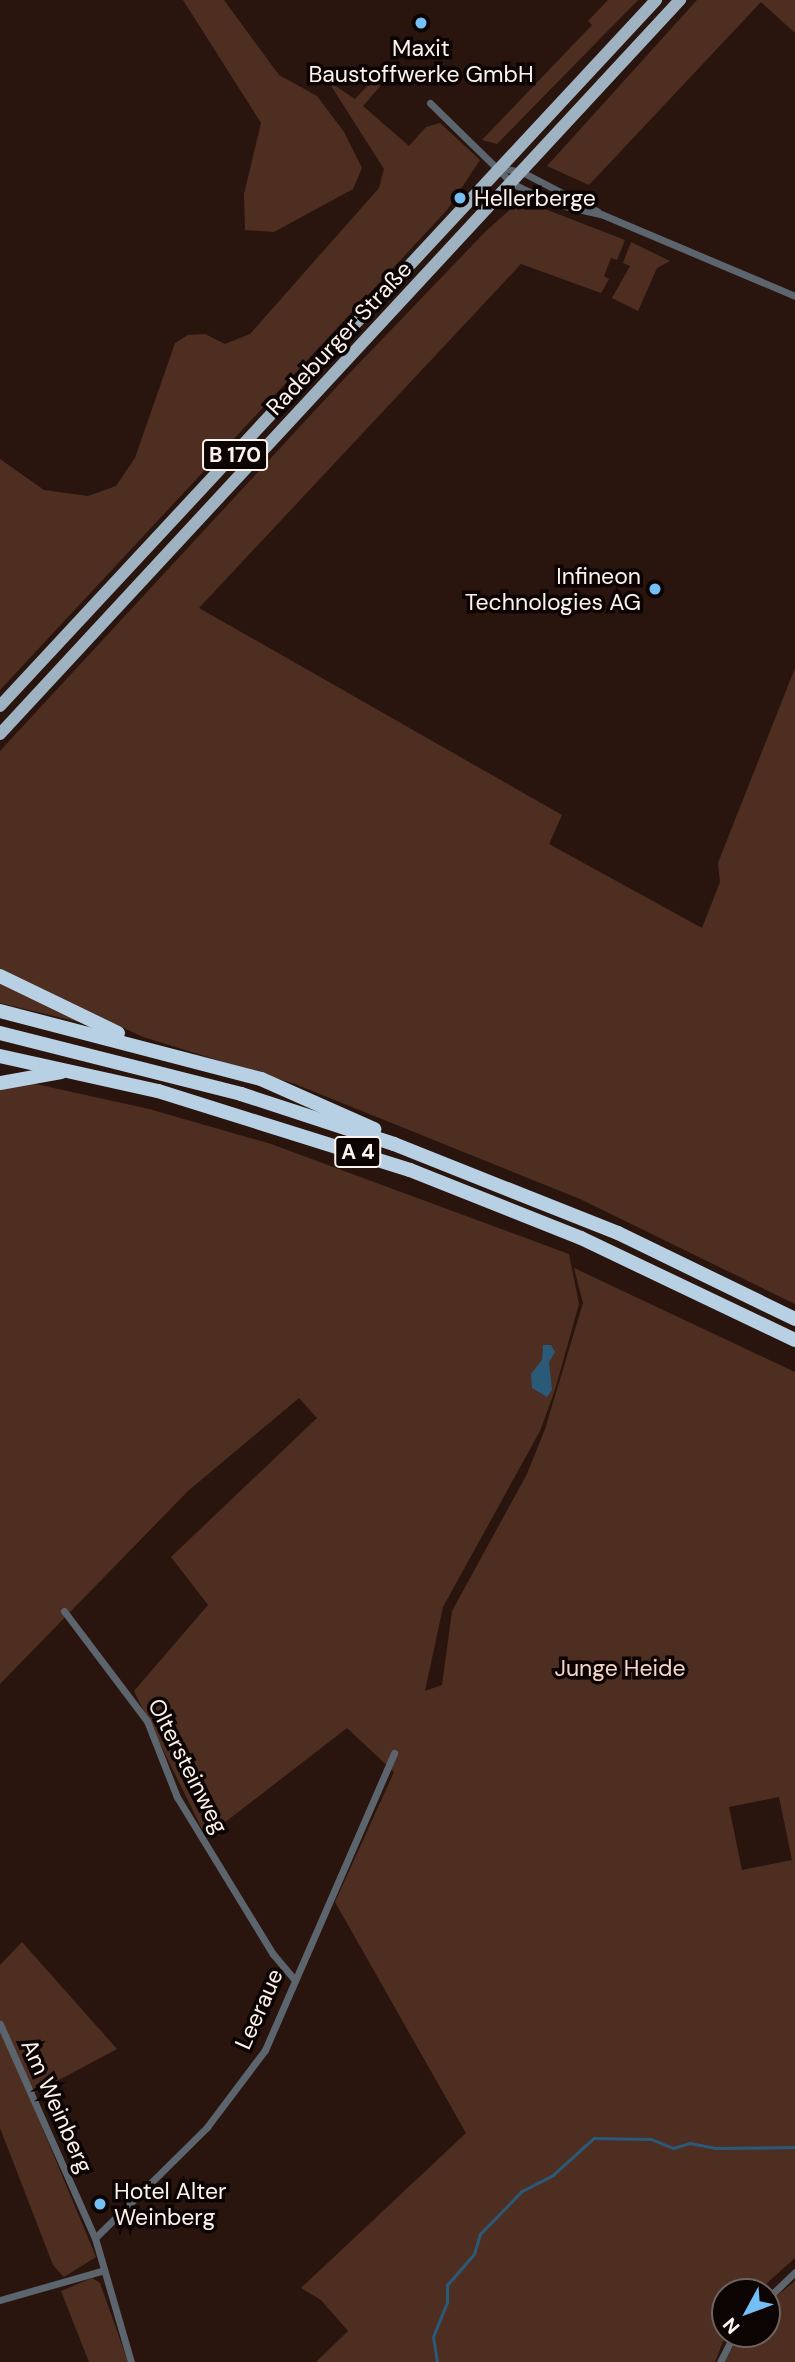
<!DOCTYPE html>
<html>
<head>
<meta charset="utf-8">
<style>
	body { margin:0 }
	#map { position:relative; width:795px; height:2362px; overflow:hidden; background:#29150d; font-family:"DM Sans",sans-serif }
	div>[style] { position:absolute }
	.green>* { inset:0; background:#4f2e22 }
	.water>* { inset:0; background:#2b5978 }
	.stream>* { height:2.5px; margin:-1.25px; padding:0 1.25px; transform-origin:1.25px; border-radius:1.25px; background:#2b5978 }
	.minor>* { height:7px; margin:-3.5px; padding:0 3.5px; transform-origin:3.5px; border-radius:3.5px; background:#5c656d }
	.primary>* { height:12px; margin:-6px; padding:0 6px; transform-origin:6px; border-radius:6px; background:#9eb2c1 }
	.motorway>* { height:14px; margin:-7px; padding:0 7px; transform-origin:7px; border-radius:7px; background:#b8d0e3 }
	.dots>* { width:19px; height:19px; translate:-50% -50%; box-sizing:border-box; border:4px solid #0c0402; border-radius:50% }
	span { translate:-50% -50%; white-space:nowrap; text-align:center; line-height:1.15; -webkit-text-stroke:7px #0c0402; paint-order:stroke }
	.shield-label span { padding:2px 5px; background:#0c0402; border:2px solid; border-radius:5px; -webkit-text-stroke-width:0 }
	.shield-label { font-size:21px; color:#fef2ed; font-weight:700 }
	.poi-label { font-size:23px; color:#fef2ed }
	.left { translate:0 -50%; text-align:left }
	.right { translate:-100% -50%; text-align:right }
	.street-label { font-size:23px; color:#fef2ed }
	.park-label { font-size:23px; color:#f6d5c9 }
	.north { position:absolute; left:711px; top:2278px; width:70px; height:70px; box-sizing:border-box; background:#0c0402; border:2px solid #6d6360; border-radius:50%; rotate:229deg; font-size:19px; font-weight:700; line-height:28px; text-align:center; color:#fef2ed }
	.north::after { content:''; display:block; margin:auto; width:24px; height:32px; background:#74c0f6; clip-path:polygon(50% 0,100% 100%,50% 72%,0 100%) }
</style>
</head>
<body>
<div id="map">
	<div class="green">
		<div style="clip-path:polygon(183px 0,224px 0,279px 75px,317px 96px,344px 132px,362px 168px,353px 189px,274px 232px,245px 230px,244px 194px,261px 123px)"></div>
		<div style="clip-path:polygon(608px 0,638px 0,497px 144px,482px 140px,592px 25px,588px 21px)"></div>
		<div style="clip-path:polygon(697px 0,795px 0,795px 33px,761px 2px,589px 185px,547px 166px)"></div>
		<div style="clip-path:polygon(328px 81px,355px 99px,372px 81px,381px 85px,363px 106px,409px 146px,426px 127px,440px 123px,480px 160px,447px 210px,0 690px,0 459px,44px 490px,88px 496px,116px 486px,135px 458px,175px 343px,188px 335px,205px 334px,225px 344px,250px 334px,379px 188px,384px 169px)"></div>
		<div style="clip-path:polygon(527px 202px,625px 240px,617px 260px,611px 258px,604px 276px,609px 279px,601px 293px,521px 264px,199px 608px,562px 815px,549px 844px,702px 928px,720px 882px,718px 863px,795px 668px,795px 1304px,580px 1199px,295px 1084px,143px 1037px,0 970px,0 751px,344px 379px,486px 231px,513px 207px)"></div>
		<div style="clip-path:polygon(631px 242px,670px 261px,657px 268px,638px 311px,612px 298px,630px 266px,623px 263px)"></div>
		<div style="clip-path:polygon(0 980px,83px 1023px,0 1003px)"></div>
		<div style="clip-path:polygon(evenodd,31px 1083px,149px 1109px,271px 1144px,569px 1254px,579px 1304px,555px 1390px,540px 1431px,443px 1607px,425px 1691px,442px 1685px,452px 1611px,527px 1474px,545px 1429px,583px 1303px,574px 1268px,795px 1372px,795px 2258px,757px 2292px,725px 2292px,726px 2334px,715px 2362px,316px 2362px,348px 2331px,321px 2300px,301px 2288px,466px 2133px,335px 1902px,394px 1772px,347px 1728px,206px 1837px,134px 1691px,208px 1605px,171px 1557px,317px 1418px,299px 1398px,188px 1491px,0 1684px,0 1086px,31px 1083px,779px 1797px,792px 1860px,742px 1870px,729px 1807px,779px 1797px)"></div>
		<div style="clip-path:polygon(22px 1942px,117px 2049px,29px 2096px,96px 2257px,64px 2277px,53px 2265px,0 2128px,0 1965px)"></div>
		<div style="clip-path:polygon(92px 2278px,100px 2283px,128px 2362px,89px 2362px,61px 2291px)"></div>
		<div style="clip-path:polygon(795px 2281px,795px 2362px,724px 2362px,741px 2334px,767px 2334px,767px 2304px)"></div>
	</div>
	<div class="water">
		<div style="clip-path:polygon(543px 1345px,551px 1345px,555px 1352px,549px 1362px,552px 1390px,547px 1397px,532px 1388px,531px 1374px,542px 1360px)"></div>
	</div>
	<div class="stream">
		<div style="left:437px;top:2362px;width:25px;rotate:-99deg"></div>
		<div style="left:433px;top:2337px;width:37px;rotate:-68deg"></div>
		<div style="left:447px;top:2303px;width:18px;rotate:-90deg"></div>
		<div style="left:447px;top:2285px;width:41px;rotate:-48.9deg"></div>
		<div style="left:474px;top:2254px;width:21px;rotate:-73deg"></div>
		<div style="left:480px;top:2234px;width:60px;rotate:-45.7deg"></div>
		<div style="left:522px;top:2191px;width:35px;rotate:-27deg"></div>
		<div style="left:553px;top:2175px;width:55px;rotate:-42.1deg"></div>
		<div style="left:594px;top:2138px;width:57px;rotate:1deg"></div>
		<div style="left:651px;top:2139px;width:24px;rotate:22deg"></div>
		<div style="left:673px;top:2148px;width:18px;rotate:-16deg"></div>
		<div style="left:690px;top:2143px;width:26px;rotate:11deg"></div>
		<div style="left:716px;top:2148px;width:79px;rotate:-0.7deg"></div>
	</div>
	<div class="minor">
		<div style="left:430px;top:103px;width:115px;rotate:44.3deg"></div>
		<div style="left:512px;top:183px;width:15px;rotate:28deg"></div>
		<div style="left:525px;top:190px;width:43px;rotate:21.8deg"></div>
		<div style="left:565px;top:206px;width:37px;rotate:13deg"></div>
		<div style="left:601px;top:214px;width:211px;rotate:22.9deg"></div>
		<div style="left:501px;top:168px;width:21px;rotate:11deg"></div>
		<div style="left:522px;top:172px;width:85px;rotate:27.5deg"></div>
		<div style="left:64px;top:1611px;width:138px;rotate:53deg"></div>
		<div style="left:147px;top:1721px;width:82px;rotate:68.5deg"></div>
		<div style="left:177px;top:1797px;width:184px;rotate:58.6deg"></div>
		<div style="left:273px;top:1954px;width:33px;rotate:50deg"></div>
		<div style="left:0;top:2024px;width:234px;rotate:66.1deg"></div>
		<div style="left:95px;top:2238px;width:129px;rotate:73.8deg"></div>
		<div style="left:95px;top:2238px;width:158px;rotate:-44.7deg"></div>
		<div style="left:207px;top:2127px;width:96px;rotate:-53deg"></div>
		<div style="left:265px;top:2050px;width:324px;rotate:-66.5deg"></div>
		<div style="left:767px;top:2299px;width:39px;rotate:-44deg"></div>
		<div style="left:0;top:2300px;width:105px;rotate:-16deg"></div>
		<div style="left:720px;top:2362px;width:31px;rotate:-63deg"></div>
	</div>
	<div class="primary">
		<div style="left:0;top:706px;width:964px;rotate:-47.1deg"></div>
		<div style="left:0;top:734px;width:1001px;rotate:-47.19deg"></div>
	</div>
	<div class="motorway">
		<div style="left:0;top:976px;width:131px;rotate:25.8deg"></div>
		<div style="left:0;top:1011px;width:270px;rotate:14.6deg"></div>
		<div style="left:261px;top:1079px;width:124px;rotate:23.9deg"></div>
		<div style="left:0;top:1033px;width:249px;rotate:14.2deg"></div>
		<div style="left:241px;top:1094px;width:161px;rotate:18.1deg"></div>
		<div style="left:394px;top:1144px;width:241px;rotate:21.7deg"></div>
		<div style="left:618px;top:1233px;width:197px;rotate:25.9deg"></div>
		<div style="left:0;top:1056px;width:162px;rotate:12.5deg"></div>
		<div style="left:158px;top:1091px;width:264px;rotate:17.4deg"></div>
		<div style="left:410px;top:1170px;width:184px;rotate:21.7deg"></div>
		<div style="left:581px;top:1238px;width:237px;rotate:25.5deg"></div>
		<div style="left:0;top:1083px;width:62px;rotate:-10.2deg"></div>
	</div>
	<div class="dots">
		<div style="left:421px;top:23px;background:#74c0f6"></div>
		<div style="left:460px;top:198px;background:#74c0f6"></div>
		<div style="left:655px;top:589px;background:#74c0f6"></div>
		<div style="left:100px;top:2204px;background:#74c0f6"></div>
	</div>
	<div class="shield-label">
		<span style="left:235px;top:455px">B 170</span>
		<span style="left:358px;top:1152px">A 4</span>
	</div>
	<div class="poi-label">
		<span style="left:421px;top:61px">Maxit<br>Baustoffwerke GmbH</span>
		<span class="left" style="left:474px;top:198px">Hellerberge</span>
		<span class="right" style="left:641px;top:589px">Infineon<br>Technologies AG</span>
		<span class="left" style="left:114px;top:2204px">Hotel Alter<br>Weinberg</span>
	</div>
	<div class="street-label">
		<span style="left:339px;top:338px;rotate:-47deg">Radeburger Straße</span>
		<span style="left:188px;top:1766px;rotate:63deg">Oltersteinweg</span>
		<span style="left:259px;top:2009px;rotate:-66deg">Leeraue</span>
		<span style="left:57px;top:2106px;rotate:66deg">Am Weinberg</span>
	</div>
	<div class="park-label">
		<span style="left:620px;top:1668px">Junge Heide</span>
	</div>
	<div class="north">N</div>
</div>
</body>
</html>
